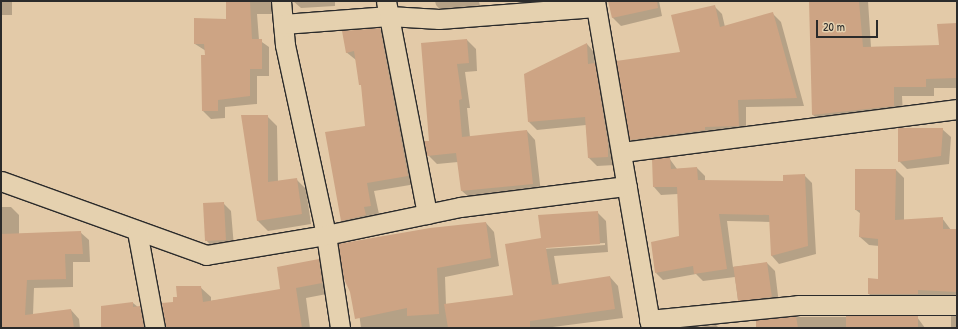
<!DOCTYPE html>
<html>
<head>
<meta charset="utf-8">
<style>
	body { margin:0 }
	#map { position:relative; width:958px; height:329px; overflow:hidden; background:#e3caa8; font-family:"Patrick Hand",sans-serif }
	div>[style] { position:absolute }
	.shadow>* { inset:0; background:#0003; transform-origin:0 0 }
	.building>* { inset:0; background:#cda484; transform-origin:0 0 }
	.roads { filter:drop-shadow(1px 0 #2b2b2b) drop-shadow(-1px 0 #2b2b2b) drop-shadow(0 1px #2b2b2b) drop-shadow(0 -1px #2b2b2b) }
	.minor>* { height:19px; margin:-9.5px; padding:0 9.5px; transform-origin:9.5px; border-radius:9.5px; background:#e5d1af }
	span { translate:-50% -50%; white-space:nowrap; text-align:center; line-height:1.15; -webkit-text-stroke:3px #e5d1af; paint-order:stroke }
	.frame { position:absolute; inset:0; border:2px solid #2b2b2b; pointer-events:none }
	.scale { position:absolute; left:816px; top:20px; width:62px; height:18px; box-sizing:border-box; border:2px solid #2b2b2b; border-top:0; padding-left:5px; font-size:12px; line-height:14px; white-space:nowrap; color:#2b2b2b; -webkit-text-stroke:3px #e5d1af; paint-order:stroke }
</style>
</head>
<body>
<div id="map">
	<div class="shadow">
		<div style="left:1px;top:1px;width:11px;height:14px"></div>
		<div style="clip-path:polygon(227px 1px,282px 1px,274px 14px,257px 14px,259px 40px,269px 47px,269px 76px,257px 76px,257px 104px,225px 107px,225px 118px,211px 119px,203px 111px,206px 51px,195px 44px,195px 19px,228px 19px)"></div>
		<div style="clip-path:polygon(293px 1px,335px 1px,335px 6px,301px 8px)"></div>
		<div style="clip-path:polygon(435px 1px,479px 1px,481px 12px,447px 17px,436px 5px)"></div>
		<div style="clip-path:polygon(609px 1px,659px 1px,662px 16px,621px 26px,613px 18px)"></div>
		<div style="clip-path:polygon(810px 1px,868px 1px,871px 47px,940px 46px,957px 25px,957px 88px,934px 88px,934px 96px,902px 96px,903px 115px,823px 124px,813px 115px)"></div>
		<div style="clip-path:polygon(714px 6px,722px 14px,725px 27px,773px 14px,781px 22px,804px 106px,746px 107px,746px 134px,639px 147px,631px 139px,681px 53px)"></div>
		<div style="clip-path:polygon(380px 29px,388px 37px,416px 184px,374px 191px,379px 214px,372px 215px,373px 223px,350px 228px,342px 220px,366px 127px,362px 87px,356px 60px,346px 52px)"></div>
		<div style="clip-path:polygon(467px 40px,476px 49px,477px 71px,465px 72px,470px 108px,467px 108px,470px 137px,527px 131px,535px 140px,541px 193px,471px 199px,462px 191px,458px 162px,437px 164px,428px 155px,430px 141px,422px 44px)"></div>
		<div style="clip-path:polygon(587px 44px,594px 52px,595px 65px,602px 72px,615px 165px,597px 166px,589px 158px,586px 125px,537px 130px,529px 122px)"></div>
		<div style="clip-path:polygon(243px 116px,267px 116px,277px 126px,278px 182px,296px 179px,306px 189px,311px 224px,268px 231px,258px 221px)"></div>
		<div style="clip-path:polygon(942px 129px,951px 137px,949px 164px,907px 169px,899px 161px)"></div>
		<div style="clip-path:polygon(669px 158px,677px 169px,697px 168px,705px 176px,705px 181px,784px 182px,804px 175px,812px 183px,816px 254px,779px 264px,772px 256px,770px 222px,727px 221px,733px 267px,767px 263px,775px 271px,779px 304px,746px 308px,738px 300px,735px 277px,703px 281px,696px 274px,663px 280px,656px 273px,680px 237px,678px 194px,661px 195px,654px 187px)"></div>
		<div style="clip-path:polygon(896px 170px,904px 178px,904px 221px,942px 218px,951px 230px,957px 230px,957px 302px,877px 302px,869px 294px,879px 280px,879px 246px,869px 245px,860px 237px,861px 214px,856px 210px)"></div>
		<div style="clip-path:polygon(223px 203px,231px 211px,234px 247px,214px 249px,206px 240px)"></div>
		<div style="clip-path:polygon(1px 207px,11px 207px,19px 215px,19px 234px,80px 232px,89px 240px,90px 262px,73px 262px,73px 287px,34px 288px,33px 315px,71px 310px,79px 319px,80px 328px,1px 328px)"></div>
		<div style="clip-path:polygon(evenodd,597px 212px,606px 221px,608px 252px,554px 256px,559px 285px,610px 277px,618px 286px,623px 318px,545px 328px,361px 328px,353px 267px,486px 223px,494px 232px,499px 266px,445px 277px,446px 305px,514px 296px,542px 239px,597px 212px,605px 243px,605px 245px,543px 249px,548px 246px,605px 243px)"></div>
		<div style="clip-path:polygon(318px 260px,329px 271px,332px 293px,306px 298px,310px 328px,166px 328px,178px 298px,200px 287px,211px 297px,211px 301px,281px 290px)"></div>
		<div style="clip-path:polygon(133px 303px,150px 317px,152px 328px,102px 328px)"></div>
		<div style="left:957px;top:316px;width:12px;height:6px;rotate:90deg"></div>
		<div style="clip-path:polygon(799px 317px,917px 317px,925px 328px,757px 328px,757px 321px)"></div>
		<div style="clip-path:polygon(716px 325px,719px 328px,689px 328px)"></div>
	</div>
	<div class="building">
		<div style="clip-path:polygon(226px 1px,250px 1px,252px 39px,262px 39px,262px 69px,250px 69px,250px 96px,218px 100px,218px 111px,202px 111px,201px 55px,205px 55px,204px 44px,194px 44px,194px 18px,226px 19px)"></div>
		<div style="clip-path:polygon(608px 1px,657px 1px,658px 8px,612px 18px)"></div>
		<div style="clip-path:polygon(809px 1px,859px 1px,863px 47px,939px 45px,937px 24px,957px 23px,957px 78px,926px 79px,926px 87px,894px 87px,894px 106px,812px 115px)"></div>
		<div style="clip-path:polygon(715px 5px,720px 27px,773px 12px,797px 98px,738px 100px,739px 126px,705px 127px,705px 130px,630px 140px,616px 61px,680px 52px,671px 15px)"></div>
		<div style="clip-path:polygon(380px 28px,408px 176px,367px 183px,371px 206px,364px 207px,366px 215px,341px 221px,325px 132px,365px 126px,361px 85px,359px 85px,354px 51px,346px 53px,342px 31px)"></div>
		<div style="clip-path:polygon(467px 39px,469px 63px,457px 64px,462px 99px,459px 100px,462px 137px,527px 130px,533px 184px,461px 191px,456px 153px,427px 156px,424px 141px,429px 141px,421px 43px)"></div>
		<div style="clip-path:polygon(587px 43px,588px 64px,595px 63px,608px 144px,608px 157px,588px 158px,585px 117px,528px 122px,524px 74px)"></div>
		<div style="clip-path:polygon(241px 115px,268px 115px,268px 182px,297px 178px,302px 214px,257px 221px)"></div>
		<div style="clip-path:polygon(898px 128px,943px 128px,941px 156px,898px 162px)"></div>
		<div style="clip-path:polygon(670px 157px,671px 169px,697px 167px,698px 180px,783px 181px,783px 175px,805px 174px,808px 246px,771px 256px,769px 215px,719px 214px,727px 269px,694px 274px,693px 266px,655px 273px,651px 242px,679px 236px,677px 187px,653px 187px,652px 159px)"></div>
		<div style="clip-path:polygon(855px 169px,896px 169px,895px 220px,943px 217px,943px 229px,957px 229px,957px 292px,918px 290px,918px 294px,868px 294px,868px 278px,878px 279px,878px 239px,859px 237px,860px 210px,855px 210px)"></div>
		<div style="left:224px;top:202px;width:38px;height:21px;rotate:87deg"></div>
		<div style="clip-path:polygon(598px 211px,600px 244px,546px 248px,552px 285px,610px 276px,615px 309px,530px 321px,530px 328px,448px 328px,444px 304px,513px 295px,505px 244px,541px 238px,538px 215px)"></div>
		<div style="clip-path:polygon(486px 222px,491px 258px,437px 268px,439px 314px,407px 316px,407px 308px,355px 319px,350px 292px,344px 279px,338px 244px,430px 228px)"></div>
		<div style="clip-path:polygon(81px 231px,83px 254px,65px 254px,66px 279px,27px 280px,25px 315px,71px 309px,74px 328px,1px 328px,1px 234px)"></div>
		<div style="clip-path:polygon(319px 259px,322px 283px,296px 288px,302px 328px,166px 328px,162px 303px,173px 302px,173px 297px,177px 297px,176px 286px,201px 286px,203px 302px,280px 289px,277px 267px)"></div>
		<div style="left:767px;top:262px;width:35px;height:34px;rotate:82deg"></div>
		<div style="clip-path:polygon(133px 302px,133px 307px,140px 306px,144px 328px,101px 328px,101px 306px)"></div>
		<div style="clip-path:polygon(796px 316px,798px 328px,756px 328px,756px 320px)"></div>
		<div style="left:846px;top:316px;width:72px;height:12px"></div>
	</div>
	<div class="roads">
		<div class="minor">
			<div style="left:281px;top:1px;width:44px;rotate:84.8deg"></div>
			<div style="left:285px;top:45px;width:194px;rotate:77.8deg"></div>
			<div style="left:326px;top:235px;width:94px;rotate:81.4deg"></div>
			<div style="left:386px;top:1px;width:217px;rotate:79.1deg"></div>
			<div style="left:595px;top:1px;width:332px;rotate:80.3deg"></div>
			<div style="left:283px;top:24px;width:106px;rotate:-4.3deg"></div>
			<div style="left:389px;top:16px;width:50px;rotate:3.4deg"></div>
			<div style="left:439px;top:19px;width:157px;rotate:-4.4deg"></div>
			<div style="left:622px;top:152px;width:338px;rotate:-7.3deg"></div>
			<div style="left:1px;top:181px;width:218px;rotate:19.8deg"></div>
			<div style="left:206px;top:255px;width:122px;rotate:-9.5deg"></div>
			<div style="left:326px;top:235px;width:137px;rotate:-11.8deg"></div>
			<div style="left:460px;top:207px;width:168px;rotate:-7.2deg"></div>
			<div style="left:137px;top:231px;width:99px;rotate:79.5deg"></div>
			<div style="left:649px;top:320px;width:150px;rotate:-5.7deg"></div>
			<div style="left:798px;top:305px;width:159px"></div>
		</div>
	</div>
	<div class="frame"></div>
	<div class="scale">20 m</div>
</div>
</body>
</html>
